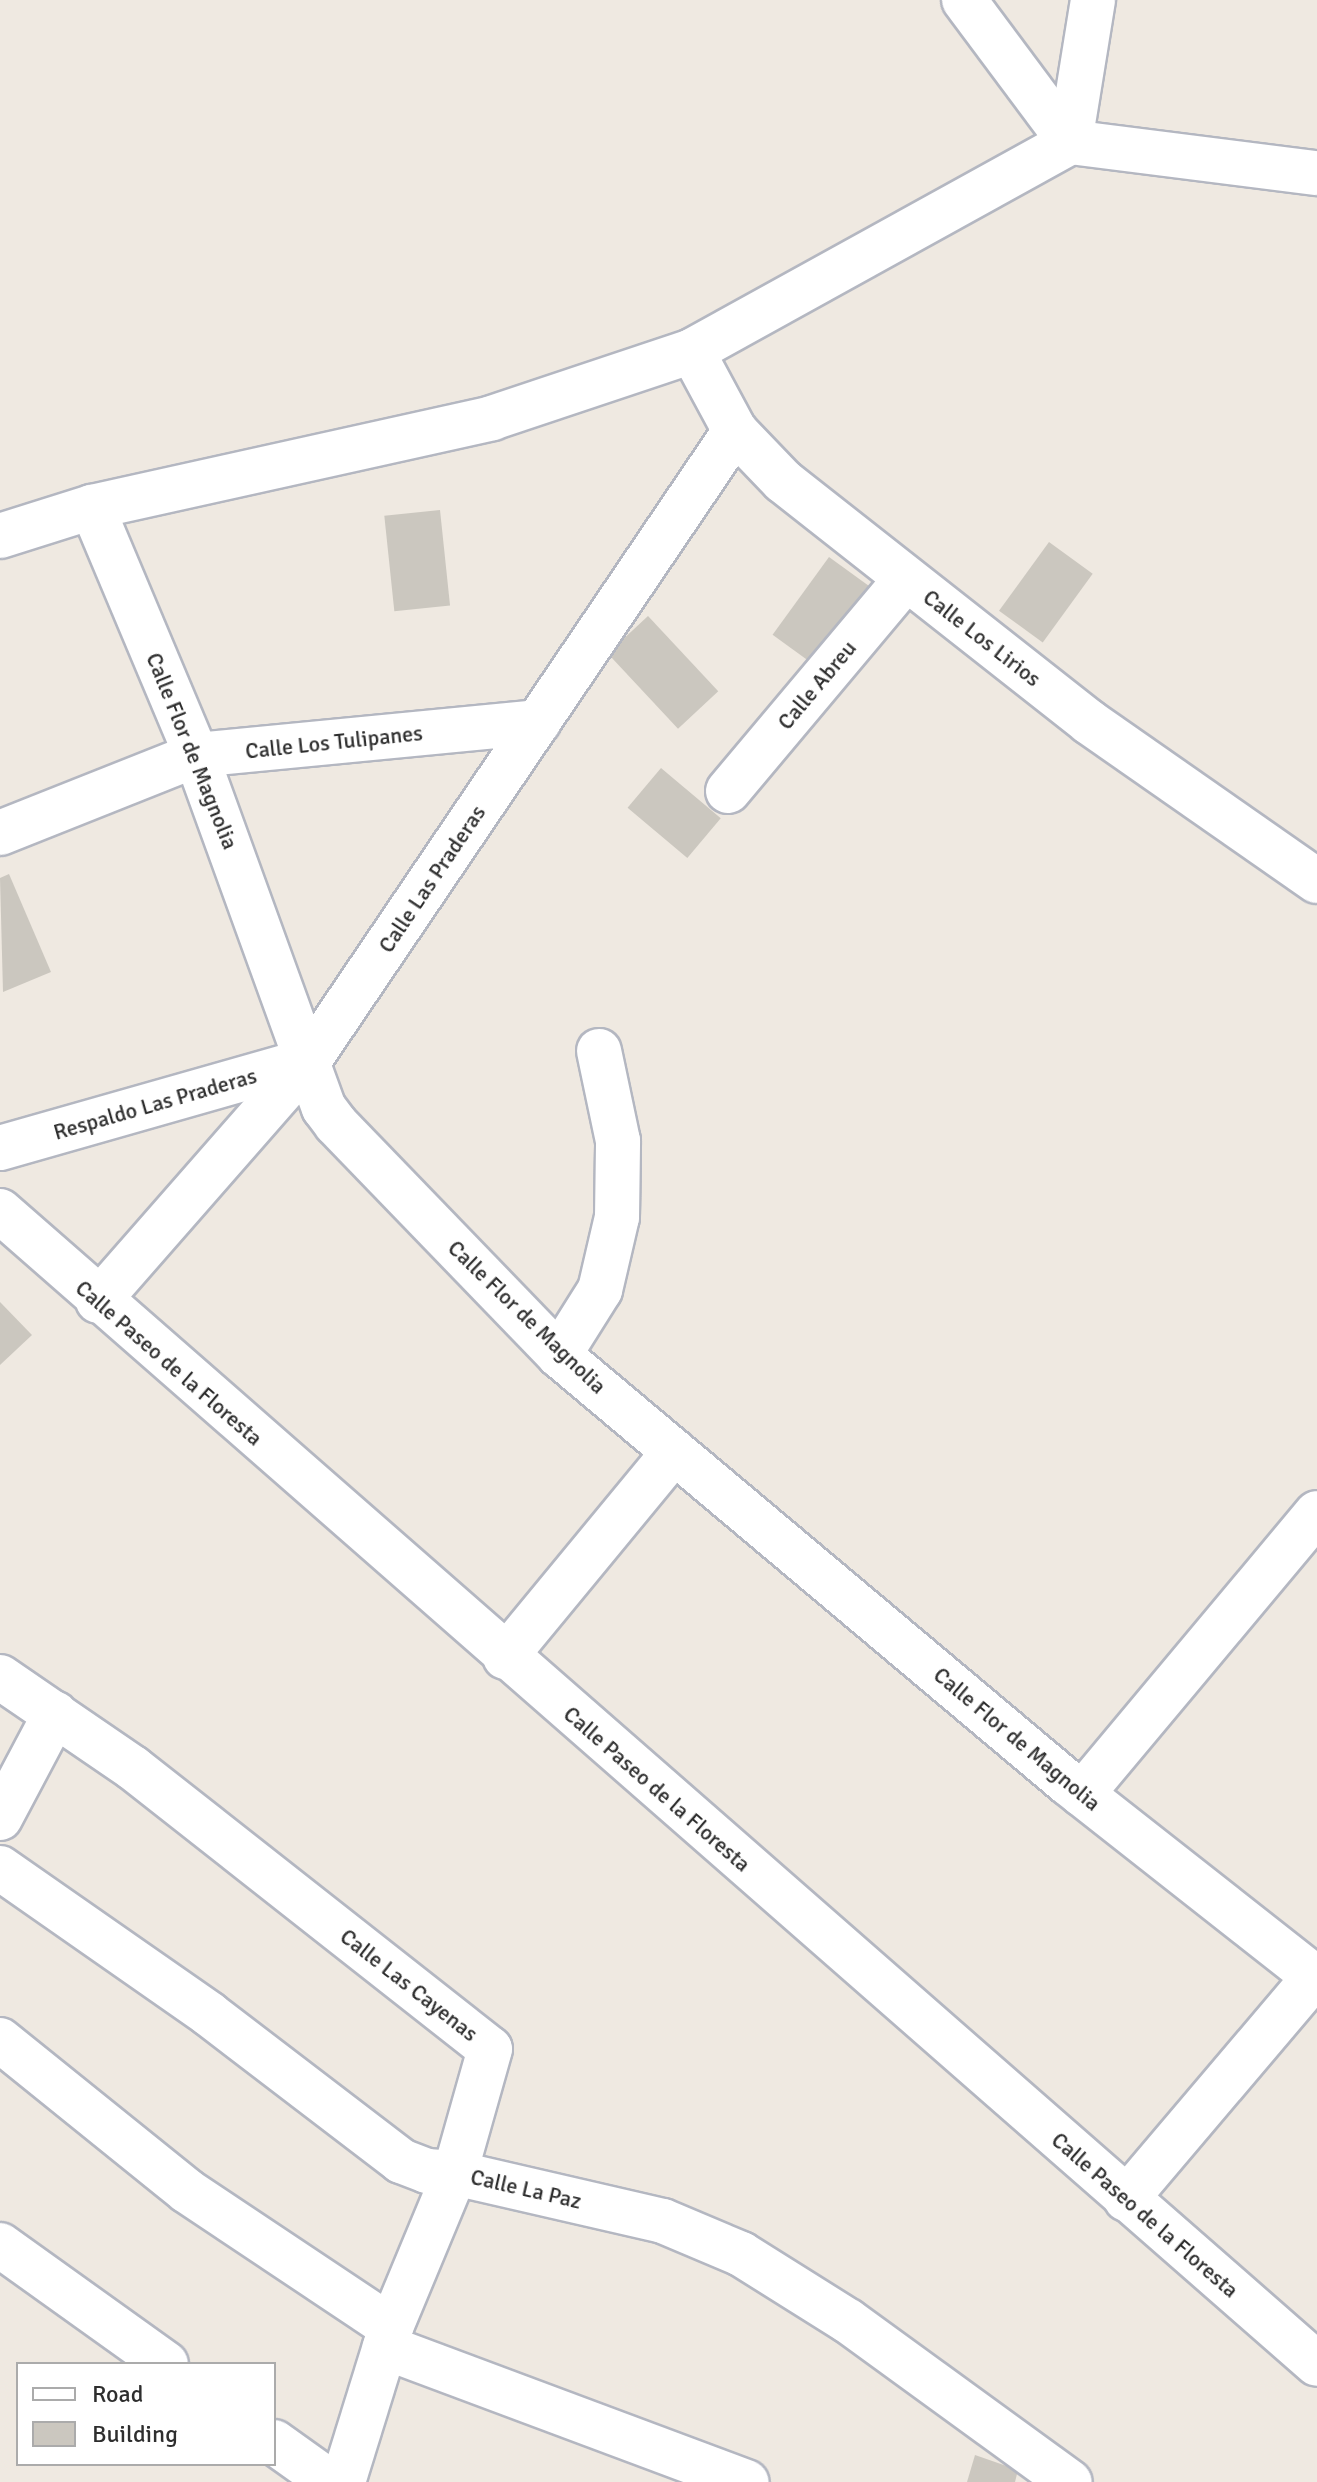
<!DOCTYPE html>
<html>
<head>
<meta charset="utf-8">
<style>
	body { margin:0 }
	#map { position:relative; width:1317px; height:2482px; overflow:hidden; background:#efe9e1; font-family:Signika,sans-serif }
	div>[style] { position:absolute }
	.building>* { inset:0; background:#cbc7bf; transform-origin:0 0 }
	.roads { filter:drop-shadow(2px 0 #b4b7c1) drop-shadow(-2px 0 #b4b7c1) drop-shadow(0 2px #b4b7c1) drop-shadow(0 -2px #b4b7c1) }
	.minor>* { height:44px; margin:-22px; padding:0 22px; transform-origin:22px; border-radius:22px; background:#fff }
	span { translate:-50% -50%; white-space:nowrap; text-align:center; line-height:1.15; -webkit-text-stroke:7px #fff; paint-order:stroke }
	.street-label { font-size:22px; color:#2e2e2e }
	.legend { position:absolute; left:16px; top:2362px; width:260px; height:104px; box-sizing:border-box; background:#fff; border:2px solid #ababab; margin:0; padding:10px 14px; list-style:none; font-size:24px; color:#2e2e2e }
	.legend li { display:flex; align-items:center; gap:16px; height:40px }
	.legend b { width:40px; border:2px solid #ababab }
</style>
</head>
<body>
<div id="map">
	<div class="building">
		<div style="left:440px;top:510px;width:96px;height:56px;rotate:84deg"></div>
		<div style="left:1049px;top:542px;width:54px;height:85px;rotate:36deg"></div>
		<div style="left:829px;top:557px;width:49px;height:96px;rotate:36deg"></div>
		<div style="left:648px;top:616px;width:103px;height:55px;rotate:47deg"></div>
		<div style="left:661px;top:768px;width:78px;height:52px;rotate:40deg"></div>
		<div style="clip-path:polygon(9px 874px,51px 972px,3px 992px,0 878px)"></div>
		<div style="clip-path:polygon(0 1302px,32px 1335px,0 1365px)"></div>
		<div style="clip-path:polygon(975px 2455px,1018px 2470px,1015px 2482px,967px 2482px)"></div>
	</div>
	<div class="roads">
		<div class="minor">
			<div style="left:964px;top:0;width:177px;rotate:53.3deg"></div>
			<div style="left:1070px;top:142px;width:249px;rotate:7.2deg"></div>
			<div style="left:1070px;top:142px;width:144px;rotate:-80.8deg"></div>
			<div style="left:692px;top:351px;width:91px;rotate:61.7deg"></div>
			<div style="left:735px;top:431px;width:69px;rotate:46.2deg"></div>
			<div style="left:783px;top:481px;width:390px;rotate:38.2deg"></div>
			<div style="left:1089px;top:722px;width:278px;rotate:34.9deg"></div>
			<div style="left:92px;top:507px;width:269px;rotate:67.2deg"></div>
			<div style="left:196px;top:755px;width:375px;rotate:70.1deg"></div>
			<div style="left:324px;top:1108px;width:20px;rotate:53deg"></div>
			<div style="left:336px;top:1124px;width:321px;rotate:46deg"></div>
			<div style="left:559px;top:1355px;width:665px;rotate:40.06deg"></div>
			<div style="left:1068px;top:1783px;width:317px;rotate:38.2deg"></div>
			<div style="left:0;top:536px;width:96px;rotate:-17.5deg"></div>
			<div style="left:92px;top:507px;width:410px;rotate:-12.5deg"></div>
			<div style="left:492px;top:418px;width:211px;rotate:-18.5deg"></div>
			<div style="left:692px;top:351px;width:432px;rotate:-28.9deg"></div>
			<div style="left:728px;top:791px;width:277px;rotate:-50deg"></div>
			<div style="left:0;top:833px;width:211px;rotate:-21.7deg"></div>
			<div style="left:196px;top:755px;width:344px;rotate:-5.5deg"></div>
			<div style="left:0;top:1148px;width:321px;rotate:-15.9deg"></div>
			<div style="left:0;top:1211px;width:1750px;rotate:41.2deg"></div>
			<div style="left:98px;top:1301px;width:320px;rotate:-48.8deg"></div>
			<div style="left:309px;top:1060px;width:760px;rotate:-55.89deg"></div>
			<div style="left:559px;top:1355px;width:77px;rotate:-57.8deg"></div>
			<div style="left:600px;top:1290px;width:75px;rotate:-76.9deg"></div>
			<div style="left:617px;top:1217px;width:76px;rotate:-89.2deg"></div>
			<div style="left:618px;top:1141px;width:92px;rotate:-101.9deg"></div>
			<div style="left:505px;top:1657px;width:266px;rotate:-50.5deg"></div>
			<div style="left:0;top:1677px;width:161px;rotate:34.4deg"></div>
			<div style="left:133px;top:1768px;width:454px;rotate:38.2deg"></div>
			<div style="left:490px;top:2049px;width:129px;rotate:105.8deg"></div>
			<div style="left:455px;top:2173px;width:167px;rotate:112.6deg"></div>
			<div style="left:391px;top:2327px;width:162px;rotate:107.2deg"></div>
			<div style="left:1082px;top:1794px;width:366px;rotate:-50.1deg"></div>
			<div style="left:0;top:1818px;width:118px;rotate:-62.1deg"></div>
			<div style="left:0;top:1868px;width:255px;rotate:34.9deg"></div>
			<div style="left:209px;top:2014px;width:242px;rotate:37.4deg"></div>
			<div style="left:401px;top:2161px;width:28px;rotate:21deg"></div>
			<div style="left:427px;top:2171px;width:28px;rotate:4deg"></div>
			<div style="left:455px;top:2173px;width:213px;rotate:13deg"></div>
			<div style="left:663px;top:2221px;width:85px;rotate:22.9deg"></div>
			<div style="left:741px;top:2254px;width:126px;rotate:32.1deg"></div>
			<div style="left:848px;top:2321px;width:274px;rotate:36deg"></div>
			<div style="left:0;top:2040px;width:240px;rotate:38.9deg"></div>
			<div style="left:187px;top:2191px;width:245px;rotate:33.7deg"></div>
			<div style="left:1126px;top:2199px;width:295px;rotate:-49.7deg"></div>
			<div style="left:0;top:2245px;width:204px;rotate:35.6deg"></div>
			<div style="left:385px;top:2347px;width:386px;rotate:20.5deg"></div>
			<div style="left:274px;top:2442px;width:69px;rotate:35.5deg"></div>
		</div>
	</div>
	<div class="street-label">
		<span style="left:982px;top:638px;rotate:38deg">Calle Los Lirios</span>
		<span style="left:817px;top:685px;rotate:-50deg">Calle Abreu</span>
		<span style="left:334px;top:742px;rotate:-6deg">Calle Los Tulipanes</span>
		<span style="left:192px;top:751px;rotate:68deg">Calle Flor de Magnolia</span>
		<span style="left:432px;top:879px;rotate:-56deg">Calle Las Praderas</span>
		<span style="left:155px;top:1104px;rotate:-16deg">Respaldo Las Praderas</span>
		<span style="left:527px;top:1317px;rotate:44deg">Calle Flor de Magnolia</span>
		<span style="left:169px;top:1363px;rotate:41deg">Calle Paseo de la Floresta</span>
		<span style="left:1017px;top:1739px;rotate:40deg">Calle Flor de Magnolia</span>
		<span style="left:657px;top:1789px;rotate:41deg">Calle Paseo de la Floresta</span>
		<span style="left:409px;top:1985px;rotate:38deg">Calle Las Cayenas</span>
		<span style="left:526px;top:2189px;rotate:13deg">Calle La Paz</span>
		<span style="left:1145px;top:2215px;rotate:41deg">Calle Paseo de la Floresta</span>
	</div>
	<ul class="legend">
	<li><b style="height:10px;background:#fff"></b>Road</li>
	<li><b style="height:22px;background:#cbc7bf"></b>Building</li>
	</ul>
</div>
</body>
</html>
